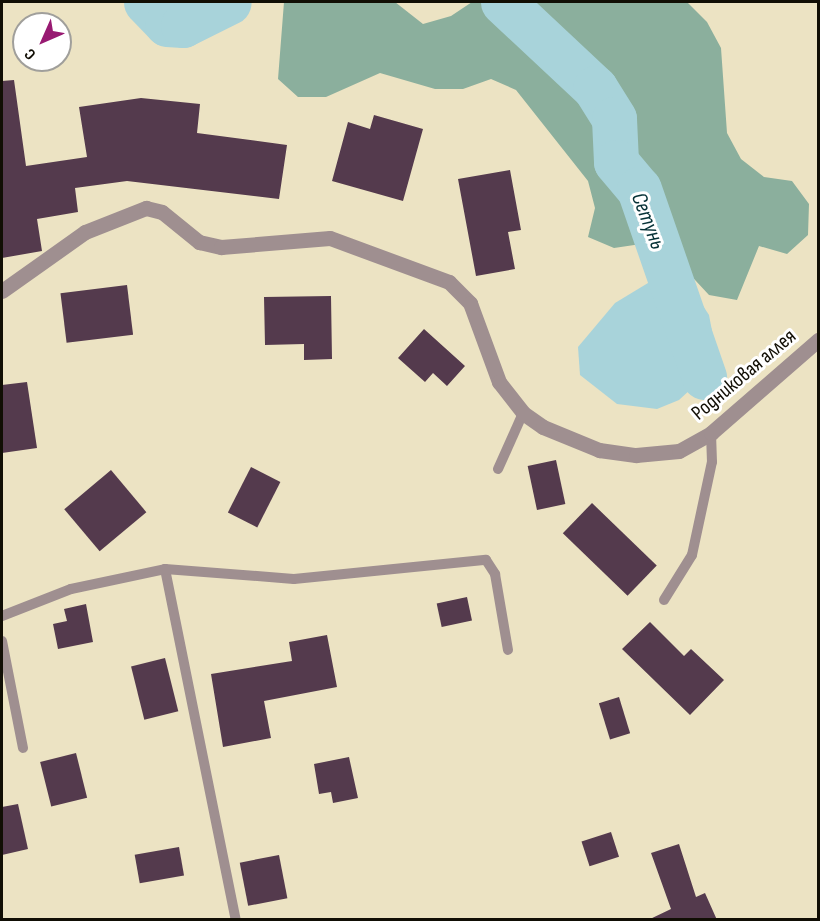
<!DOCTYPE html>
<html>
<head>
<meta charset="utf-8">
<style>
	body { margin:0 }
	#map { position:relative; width:820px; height:921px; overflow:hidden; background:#ece3c3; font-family:"Sofia Sans Condensed",sans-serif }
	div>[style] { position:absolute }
	.forest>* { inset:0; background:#8baf9d }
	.water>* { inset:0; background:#a8d3da }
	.river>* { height:45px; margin:-22.5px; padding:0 22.5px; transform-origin:22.5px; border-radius:22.5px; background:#a8d3da }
	.building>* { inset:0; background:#543a4d; transform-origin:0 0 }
	.lane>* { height:10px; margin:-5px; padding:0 5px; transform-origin:5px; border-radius:5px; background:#9f8f90 }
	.street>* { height:15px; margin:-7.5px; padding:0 7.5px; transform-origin:7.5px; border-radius:7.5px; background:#9f8f90 }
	span { translate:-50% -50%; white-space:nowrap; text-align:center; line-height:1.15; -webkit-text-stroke:6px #fff; paint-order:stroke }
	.street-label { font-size:21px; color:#110e04 }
	.water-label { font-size:22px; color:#063237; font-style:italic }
	.frame { position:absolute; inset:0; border:3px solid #110e04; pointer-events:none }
	.north { position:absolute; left:12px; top:12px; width:60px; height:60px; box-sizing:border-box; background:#fff; border:2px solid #a09f9b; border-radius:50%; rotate:225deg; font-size:16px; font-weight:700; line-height:24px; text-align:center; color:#110e04 }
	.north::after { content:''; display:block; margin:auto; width:21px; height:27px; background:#981a72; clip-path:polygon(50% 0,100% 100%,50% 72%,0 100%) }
</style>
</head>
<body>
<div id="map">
	<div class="forest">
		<div style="clip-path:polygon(284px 2px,395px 2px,423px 24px,451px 16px,472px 2px,687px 2px,707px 22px,721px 48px,727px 133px,741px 159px,764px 177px,792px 181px,809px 204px,808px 235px,787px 254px,759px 246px,737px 300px,709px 295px,669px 252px,641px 244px,614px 248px,588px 237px,595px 208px,588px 181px,516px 90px,491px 79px,463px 89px,435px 89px,380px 73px,326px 97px,298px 97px,278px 79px)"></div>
	</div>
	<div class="water">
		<div style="clip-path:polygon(669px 279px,696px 295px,709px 315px,715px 347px,704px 377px,679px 400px,657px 409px,617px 404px,580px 375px,578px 347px,615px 303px,648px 283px)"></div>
	</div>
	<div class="river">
		<div style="left:146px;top:2px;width:30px;rotate:46deg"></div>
		<div style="left:167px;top:24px;width:16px;rotate:4deg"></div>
		<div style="left:183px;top:25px;width:51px;rotate:-26.6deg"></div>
		<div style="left:503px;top:2px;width:126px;rotate:43.1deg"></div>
		<div style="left:595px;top:88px;width:36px;rotate:58deg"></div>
		<div style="left:614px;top:119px;width:43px;rotate:87.3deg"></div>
		<div style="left:616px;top:162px;width:35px;rotate:50deg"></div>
		<div style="left:639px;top:189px;width:199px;rotate:70.9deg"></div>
	</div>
	<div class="building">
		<div style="clip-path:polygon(14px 80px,26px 166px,87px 157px,79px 107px,141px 98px,200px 104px,197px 133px,287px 145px,279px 199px,127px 181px,75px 188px,78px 212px,37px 219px,42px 251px,2px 258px,2px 81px)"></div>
		<div style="clip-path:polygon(374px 115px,423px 129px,403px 201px,332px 181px,348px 122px,370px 129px)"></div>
		<div style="clip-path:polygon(510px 170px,521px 230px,508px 232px,515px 269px,476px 276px,458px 179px)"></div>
		<div style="left:127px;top:285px;width:50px;height:67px;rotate:83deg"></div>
		<div style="clip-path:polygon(331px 296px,332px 359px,304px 360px,304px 344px,265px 345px,264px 297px)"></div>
		<div style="clip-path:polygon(424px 329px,465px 366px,447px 386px,433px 373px,425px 382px,398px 358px)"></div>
		<div style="clip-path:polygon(27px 382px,37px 448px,2px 453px,2px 385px)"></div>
		<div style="left:556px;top:460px;width:45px;height:29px;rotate:78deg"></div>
		<div style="left:251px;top:467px;width:33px;height:51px;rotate:27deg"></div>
		<div style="left:111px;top:470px;width:55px;height:61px;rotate:50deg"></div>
		<div style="left:592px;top:503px;width:90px;height:42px;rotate:44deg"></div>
		<div style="left:467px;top:597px;width:24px;height:31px;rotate:78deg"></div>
		<div style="clip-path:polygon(86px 604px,93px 642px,58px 649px,53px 624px,67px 621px,64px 609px)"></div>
		<div style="clip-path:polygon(650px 622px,684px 656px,691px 649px,724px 680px,690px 715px,622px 649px)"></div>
		<div style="clip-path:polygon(327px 635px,337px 687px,264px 701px,271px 738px,223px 747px,211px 674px,292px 661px,289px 642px)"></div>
		<div style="left:165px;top:658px;width:55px;height:35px;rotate:76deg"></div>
		<div style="left:619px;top:697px;width:38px;height:21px;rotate:73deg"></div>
		<div style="left:76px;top:753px;width:46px;height:37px;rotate:76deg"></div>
		<div style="clip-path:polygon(349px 757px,358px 798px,333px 803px,331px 792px,319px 794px,314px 764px)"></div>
		<div style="clip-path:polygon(18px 804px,28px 849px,2px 855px,2px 807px)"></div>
		<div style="left:611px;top:832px;width:26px;height:31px;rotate:72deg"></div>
		<div style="clip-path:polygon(679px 844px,696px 897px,705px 893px,717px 920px,648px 920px,671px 909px,651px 853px)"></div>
		<div style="left:179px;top:847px;width:29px;height:45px;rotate:80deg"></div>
		<div style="left:279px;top:855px;width:44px;height:40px;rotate:79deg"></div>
	</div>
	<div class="lane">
		<div style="left:498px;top:469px;width:61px;rotate:-65.9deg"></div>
		<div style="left:165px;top:569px;width:358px;rotate:78.6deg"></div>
		<div style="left:664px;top:600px;width:53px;rotate:-58.1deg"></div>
		<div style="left:692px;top:555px;width:95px;rotate:-77.9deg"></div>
		<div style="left:712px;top:462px;width:29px;rotate:-92deg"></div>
		<div style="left:2px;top:616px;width:74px;rotate:-21.4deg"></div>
		<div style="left:71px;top:589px;width:96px;rotate:-12deg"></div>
		<div style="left:165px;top:569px;width:129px;rotate:4.4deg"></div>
		<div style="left:294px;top:579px;width:193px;rotate:-5.7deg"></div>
		<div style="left:486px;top:560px;width:17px;rotate:57deg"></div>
		<div style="left:495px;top:574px;width:77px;rotate:80.3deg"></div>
		<div style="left:2px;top:641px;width:109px;rotate:78.9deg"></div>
	</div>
	<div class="street">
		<div style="left:2px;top:291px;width:102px;rotate:-35.4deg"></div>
		<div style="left:85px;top:232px;width:66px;rotate:-21.5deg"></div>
		<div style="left:146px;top:208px;width:16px;rotate:14deg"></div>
		<div style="left:162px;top:212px;width:48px;rotate:39deg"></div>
		<div style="left:199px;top:242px;width:23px;rotate:13deg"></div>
		<div style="left:221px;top:247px;width:109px;rotate:-4.7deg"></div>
		<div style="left:330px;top:238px;width:127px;rotate:20.3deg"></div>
		<div style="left:449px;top:282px;width:30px;rotate:45deg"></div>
		<div style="left:470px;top:303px;width:84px;rotate:69.8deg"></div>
		<div style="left:499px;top:382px;width:39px;rotate:52deg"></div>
		<div style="left:523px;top:413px;width:24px;rotate:35deg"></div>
		<div style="left:543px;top:427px;width:61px;rotate:22.3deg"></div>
		<div style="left:599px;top:450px;width:37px;rotate:8deg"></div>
		<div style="left:636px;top:455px;width:43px;rotate:-5.3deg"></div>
		<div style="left:679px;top:451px;width:37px;rotate:-29deg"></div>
		<div style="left:711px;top:433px;width:142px;rotate:-41deg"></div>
	</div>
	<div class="street-label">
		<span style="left:744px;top:375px;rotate:-40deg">Родниковая аллея</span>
	</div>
	<div class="water-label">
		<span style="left:648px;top:221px;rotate:69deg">Сетунь</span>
	</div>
	<div class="frame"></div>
	<div class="north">С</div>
</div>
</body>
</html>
